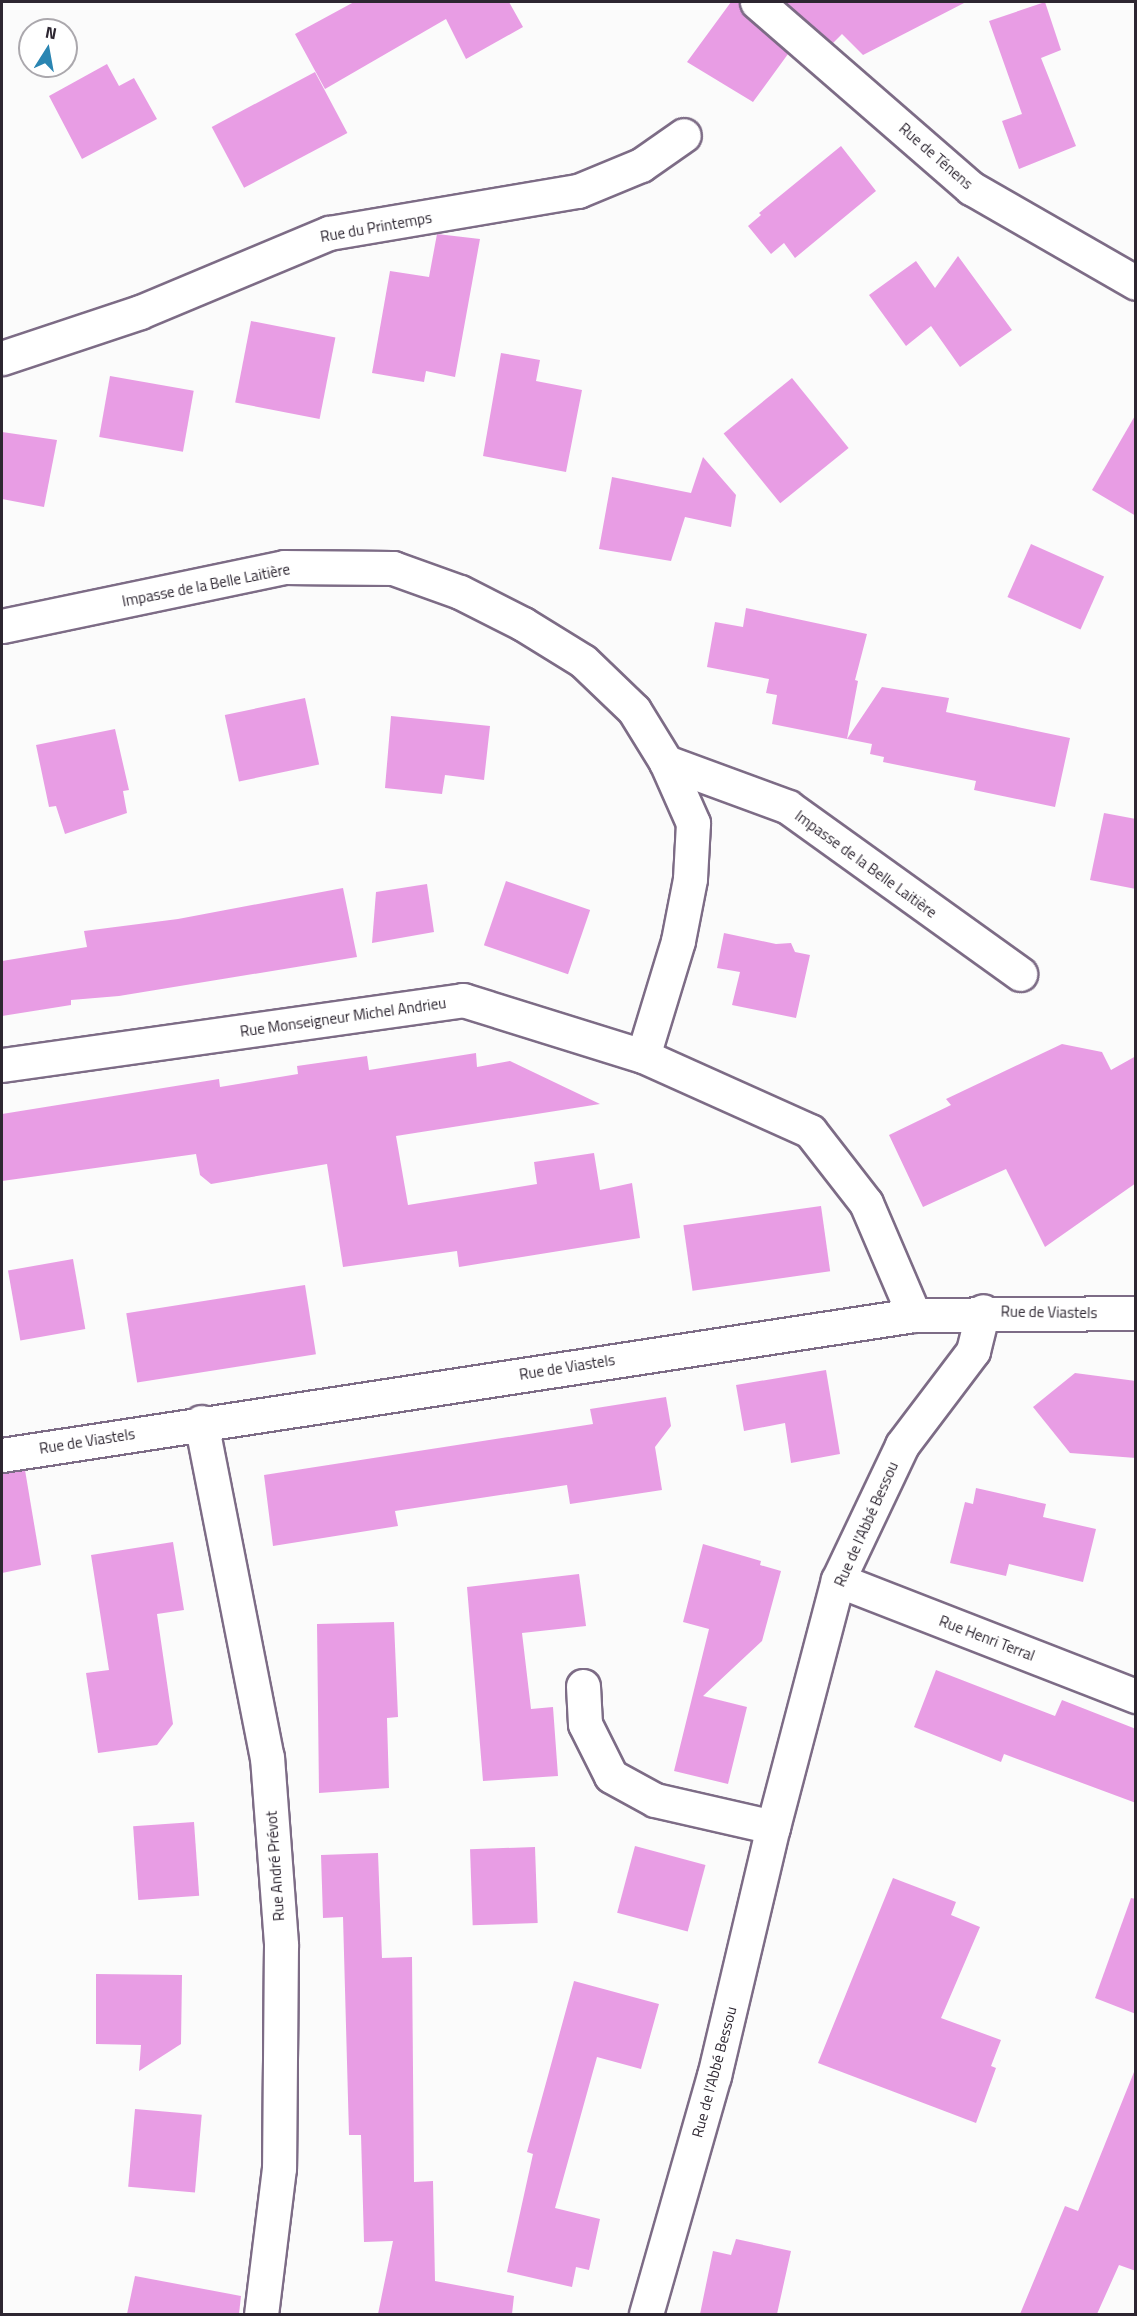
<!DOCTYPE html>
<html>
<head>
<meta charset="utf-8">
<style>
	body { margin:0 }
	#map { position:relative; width:1137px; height:2316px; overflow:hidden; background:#fbfbfb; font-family:"Titillium Web",sans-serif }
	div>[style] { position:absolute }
	.building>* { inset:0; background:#e89de4; transform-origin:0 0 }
	.roads { filter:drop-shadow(2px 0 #7d6c86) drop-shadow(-2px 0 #7d6c86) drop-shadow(0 2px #7d6c86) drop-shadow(0 -2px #7d6c86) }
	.minor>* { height:33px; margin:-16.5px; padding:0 16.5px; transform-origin:16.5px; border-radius:16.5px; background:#fff }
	span { translate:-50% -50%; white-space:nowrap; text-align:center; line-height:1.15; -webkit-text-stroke:6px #fff; paint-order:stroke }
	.street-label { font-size:15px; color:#2d2631 }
	.frame { position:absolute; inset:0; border:3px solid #2d2631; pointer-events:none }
	.north { position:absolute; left:18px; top:18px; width:60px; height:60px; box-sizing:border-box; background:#fff; border:2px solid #aba8ad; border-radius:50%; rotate:11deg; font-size:16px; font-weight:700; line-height:24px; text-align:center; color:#2d2631 }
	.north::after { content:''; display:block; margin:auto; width:21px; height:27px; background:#2a85b2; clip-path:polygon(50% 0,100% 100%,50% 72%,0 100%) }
</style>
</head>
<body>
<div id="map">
	<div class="building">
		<div style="clip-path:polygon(354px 2px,509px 2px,523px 27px,466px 59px,446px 19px,325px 89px,295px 34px)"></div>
		<div style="clip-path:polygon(731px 2px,739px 2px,745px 16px,788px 54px,753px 102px,687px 62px)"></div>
		<div style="clip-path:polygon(785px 2px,966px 2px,863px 55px,842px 34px,833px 43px)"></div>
		<div style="clip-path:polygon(1045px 2px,1061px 50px,1041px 58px,1076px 146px,1019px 169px,1002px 121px,1022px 114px,989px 21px)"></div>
		<div style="clip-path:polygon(107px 64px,119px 86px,134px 78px,157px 119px,82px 159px,49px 96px)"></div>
		<div style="left:315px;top:72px;width:69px;height:117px;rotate:62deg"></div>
		<div style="clip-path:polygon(841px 146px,876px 191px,795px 258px,784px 243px,771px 254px,748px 226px,761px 215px,759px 213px)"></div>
		<div style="clip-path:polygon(437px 234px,480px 239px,455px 377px,426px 371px,424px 382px,372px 373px,390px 271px,429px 277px)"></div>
		<div style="clip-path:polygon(958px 256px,1012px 330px,960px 367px,931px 326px,906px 346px,869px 295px,916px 261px,935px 288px)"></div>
		<div style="left:251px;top:321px;width:86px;height:83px;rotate:11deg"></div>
		<div style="clip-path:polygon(501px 353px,540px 360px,536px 381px,582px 390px,566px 472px,483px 456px)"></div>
		<div style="left:110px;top:376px;width:85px;height:62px;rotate:10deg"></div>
		<div style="left:792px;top:378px;width:90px;height:88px;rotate:51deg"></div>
		<div style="clip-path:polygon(1136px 414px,1136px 516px,1092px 490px)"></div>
		<div style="clip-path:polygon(2px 432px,57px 440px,44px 507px,2px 499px)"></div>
		<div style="clip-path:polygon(703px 457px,736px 495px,731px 527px,685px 517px,671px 561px,599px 549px,612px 477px,691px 493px)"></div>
		<div style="left:1031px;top:544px;width:80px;height:58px;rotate:24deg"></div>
		<div style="clip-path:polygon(746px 608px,867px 634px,855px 680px,858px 681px,847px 739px,772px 724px,777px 695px,766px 693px,769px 679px,707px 667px,715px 622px,743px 627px)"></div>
		<div style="clip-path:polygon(882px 687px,949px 698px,946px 712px,1070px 738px,1055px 807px,974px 790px,976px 781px,883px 762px,884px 757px,870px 754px,872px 744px,847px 739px)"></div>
		<div style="left:305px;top:698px;width:68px;height:82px;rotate:78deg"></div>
		<div style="clip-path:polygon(391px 716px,490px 726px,484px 780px,445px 775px,442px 794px,385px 788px)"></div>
		<div style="clip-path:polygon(115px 729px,129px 790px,123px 791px,127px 813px,65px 834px,56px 806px,49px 807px,36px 745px)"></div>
		<div style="clip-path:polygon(1104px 813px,1136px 819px,1136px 889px,1090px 880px)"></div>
		<div style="left:506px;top:881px;width:89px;height:68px;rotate:19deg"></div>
		<div style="clip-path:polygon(427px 884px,434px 932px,372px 943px,376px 892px)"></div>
		<div style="clip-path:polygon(343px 888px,357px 957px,119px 996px,71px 1000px,71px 1005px,2px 1016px,2px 961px,87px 947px,84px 931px,178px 919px)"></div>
		<div style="clip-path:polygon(724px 933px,776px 944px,791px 943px,795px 952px,810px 955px,796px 1018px,732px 1005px,740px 972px,717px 968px)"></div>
		<div style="clip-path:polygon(1062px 1044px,1102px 1052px,1111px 1070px,1136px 1056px,1136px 1183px,1045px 1247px,1006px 1169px,923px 1207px,889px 1135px,951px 1105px,946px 1099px)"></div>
		<div style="clip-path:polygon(476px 1053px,477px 1067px,510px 1061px,600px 1104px,396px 1136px,408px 1205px,537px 1184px,534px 1162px,594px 1153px,600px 1190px,632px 1183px,640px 1238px,459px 1267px,457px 1251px,343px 1267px,327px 1164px,211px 1184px,200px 1175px,196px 1154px,2px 1181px,2px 1114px,219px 1079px,220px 1087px,298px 1074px,297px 1066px,367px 1056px,369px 1070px)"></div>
		<div style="left:821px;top:1206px;width:66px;height:139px;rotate:82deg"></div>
		<div style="left:73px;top:1259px;width:71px;height:66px;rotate:80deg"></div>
		<div style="left:305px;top:1285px;width:70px;height:181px;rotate:81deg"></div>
		<div style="clip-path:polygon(826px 1370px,840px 1454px,791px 1463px,785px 1423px,744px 1431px,736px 1385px)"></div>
		<div style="clip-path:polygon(1075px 1373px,1136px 1381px,1136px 1458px,1070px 1453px,1033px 1407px)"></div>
		<div style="clip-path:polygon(666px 1397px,671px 1426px,655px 1447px,662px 1490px,570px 1504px,567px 1485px,395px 1511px,398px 1526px,273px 1546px,264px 1475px,593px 1424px,590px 1409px)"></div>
		<div style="clip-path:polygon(25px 1470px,41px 1565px,2px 1573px,2px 1473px)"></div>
		<div style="clip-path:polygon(976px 1488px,1046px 1504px,1043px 1517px,1096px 1529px,1083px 1582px,1009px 1564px,1006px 1576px,950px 1563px,965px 1502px,973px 1504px)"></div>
		<div style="clip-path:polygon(173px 1542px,184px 1610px,157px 1614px,173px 1724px,157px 1745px,98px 1753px,86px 1673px,109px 1670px,91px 1555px)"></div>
		<div style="clip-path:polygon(703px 1544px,761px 1561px,760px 1565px,781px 1571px,762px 1641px,703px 1696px,747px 1707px,728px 1784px,674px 1771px,709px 1629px,683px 1622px)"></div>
		<div style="clip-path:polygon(579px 1574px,586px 1626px,522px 1633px,531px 1709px,553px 1707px,558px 1776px,483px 1781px,467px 1587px)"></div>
		<div style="clip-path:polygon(394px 1622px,398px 1717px,387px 1718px,389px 1788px,319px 1793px,317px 1624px)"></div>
		<div style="clip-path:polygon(936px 1670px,1055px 1716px,1062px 1700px,1136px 1729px,1136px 1803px,1004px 1754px,1001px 1762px,914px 1727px)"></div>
		<div style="left:194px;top:1822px;width:74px;height:61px;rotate:86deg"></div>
		<div style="left:635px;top:1846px;width:73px;height:69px;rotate:15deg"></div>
		<div style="left:535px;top:1847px;width:76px;height:65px;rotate:88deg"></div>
		<div style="clip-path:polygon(378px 1853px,382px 1958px,412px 1957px,414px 2182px,433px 2181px,435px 2281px,514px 2296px,512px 2314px,378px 2314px,393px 2241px,364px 2242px,361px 2135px,349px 2135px,343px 1917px,323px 1918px,321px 1855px)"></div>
		<div style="clip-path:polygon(893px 1878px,956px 1902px,951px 1915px,980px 1927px,941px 2018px,1001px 2040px,991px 2066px,996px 2068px,976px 2123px,818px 2063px)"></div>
		<div style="clip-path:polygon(1131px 1898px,1136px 1899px,1136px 2014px,1095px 1998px)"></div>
		<div style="clip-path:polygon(96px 1974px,182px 1975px,181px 2044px,139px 2071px,141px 2045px,96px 2044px)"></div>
		<div style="clip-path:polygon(574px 1981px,659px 2004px,641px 2069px,597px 2057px,555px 2208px,600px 2219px,589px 2270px,576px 2267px,572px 2287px,507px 2272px,533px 2154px,527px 2152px)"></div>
		<div style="clip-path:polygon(1134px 2072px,1136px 2271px,1119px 2265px,1097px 2314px,1020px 2314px,1065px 2206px,1078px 2211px)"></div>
		<div style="left:135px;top:2109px;width:67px;height:78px;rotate:5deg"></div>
		<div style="clip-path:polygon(736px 2239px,791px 2251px,777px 2314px,700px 2314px,713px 2251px,731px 2255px)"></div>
		<div style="clip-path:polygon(135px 2276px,241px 2296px,239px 2314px,127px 2314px)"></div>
	</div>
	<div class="roads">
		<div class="minor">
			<div style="left:757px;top:2px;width:284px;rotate:41deg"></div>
			<div style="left:971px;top:188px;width:190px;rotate:29.9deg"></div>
			<div style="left:2px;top:358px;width:145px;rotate:-18.4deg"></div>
			<div style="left:140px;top:312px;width:205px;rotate:-22.7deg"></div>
			<div style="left:329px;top:233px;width:253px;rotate:-9.6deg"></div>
			<div style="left:578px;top:191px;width:68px;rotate:-22.4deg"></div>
			<div style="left:641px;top:165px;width:52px;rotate:-34.9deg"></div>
			<div style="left:2px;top:626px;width:288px;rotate:-11.8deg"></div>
			<div style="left:284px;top:567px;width:109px;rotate:0.5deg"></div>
			<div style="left:393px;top:568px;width:71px;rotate:19.7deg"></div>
			<div style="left:460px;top:592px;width:71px;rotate:26.9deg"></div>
			<div style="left:523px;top:624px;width:70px;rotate:31.7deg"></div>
			<div style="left:583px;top:661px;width:71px;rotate:43.9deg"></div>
			<div style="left:634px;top:710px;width:61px;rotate:58.4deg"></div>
			<div style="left:666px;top:762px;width:67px;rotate:66.1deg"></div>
			<div style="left:693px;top:823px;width:56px;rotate:93.1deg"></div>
			<div style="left:690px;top:879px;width:63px;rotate:101deg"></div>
			<div style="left:678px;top:941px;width:120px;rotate:106.9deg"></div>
			<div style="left:666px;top:762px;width:130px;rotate:20.2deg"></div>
			<div style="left:788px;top:807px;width:286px;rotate:35.7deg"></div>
			<div style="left:2px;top:1065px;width:466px;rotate:-8deg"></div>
			<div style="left:463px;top:1000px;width:189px;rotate:17.3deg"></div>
			<div style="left:643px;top:1056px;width:183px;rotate:24.2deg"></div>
			<div style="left:810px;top:1131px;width:91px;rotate:52.1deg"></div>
			<div style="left:866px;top:1203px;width:122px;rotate:66.8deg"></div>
			<div style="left:201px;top:1422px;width:341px;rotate:78.9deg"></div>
			<div style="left:267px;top:1757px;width:189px;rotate:85.7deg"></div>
			<div style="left:281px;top:1945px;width:223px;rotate:90.5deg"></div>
			<div style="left:279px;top:2168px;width:147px;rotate:97deg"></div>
			<div style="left:2px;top:1455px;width:923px;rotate:-8.73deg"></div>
			<div style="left:914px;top:1315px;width:222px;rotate:-0.5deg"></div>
			<div style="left:838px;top:1580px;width:320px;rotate:21.3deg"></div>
			<div style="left:583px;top:1686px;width:38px;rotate:87deg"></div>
			<div style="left:585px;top:1724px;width:58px;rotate:63.4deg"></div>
			<div style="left:611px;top:1776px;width:50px;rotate:28.6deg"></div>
			<div style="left:655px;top:1800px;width:121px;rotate:12.9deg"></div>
			<div style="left:646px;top:2314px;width:248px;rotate:-74.1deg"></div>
			<div style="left:714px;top:2076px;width:256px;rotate:-76.7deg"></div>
			<div style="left:773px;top:1827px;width:255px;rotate:-75.3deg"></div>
			<div style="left:838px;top:1580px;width:149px;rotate:-64.6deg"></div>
			<div style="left:902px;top:1445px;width:118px;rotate:-52.9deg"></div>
			<div style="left:973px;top:1351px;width:41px;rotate:-76deg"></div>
		</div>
	</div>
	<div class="street-label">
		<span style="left:936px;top:156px;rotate:41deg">Rue de Ténens</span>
		<span style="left:376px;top:227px;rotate:-10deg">Rue du Printemps</span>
		<span style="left:206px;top:585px;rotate:-11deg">Impasse de la Belle Laitière</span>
		<span style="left:866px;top:864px;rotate:36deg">Impasse de la Belle Laitière</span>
		<span style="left:343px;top:1017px;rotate:-8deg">Rue Monseigneur Michel Andrieu</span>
		<span style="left:1049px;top:1312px;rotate:1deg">Rue de Viastels</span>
		<span style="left:567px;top:1367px;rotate:-9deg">Rue de Viastels</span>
		<span style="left:87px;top:1441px;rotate:-9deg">Rue de Viastels</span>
		<span style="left:866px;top:1524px;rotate:-66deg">Rue de l'Abbé Bessou</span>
		<span style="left:987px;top:1638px;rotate:21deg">Rue Henri Terral</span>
		<span style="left:275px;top:1866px;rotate:-94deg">Rue André Prévot</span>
		<span style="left:714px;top:2072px;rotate:-75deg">Rue de l'Abbé Bessou</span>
	</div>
	<div class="frame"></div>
	<div class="north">N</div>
</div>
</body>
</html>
